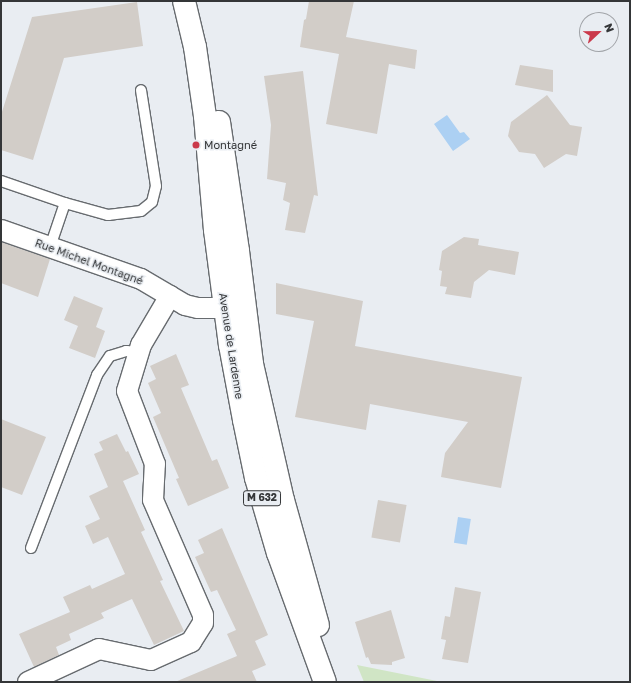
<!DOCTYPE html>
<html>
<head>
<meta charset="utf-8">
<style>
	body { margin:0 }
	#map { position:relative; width:631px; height:683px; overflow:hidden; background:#e9edf2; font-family:"Golos Text",sans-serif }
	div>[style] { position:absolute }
	.green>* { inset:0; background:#d0e5c5 }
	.water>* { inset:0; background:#acd0f3; transform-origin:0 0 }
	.building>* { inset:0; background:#d2cdc8; transform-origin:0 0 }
	.roads { filter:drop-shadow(1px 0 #676b6f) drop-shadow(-1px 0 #676b6f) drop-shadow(0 1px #676b6f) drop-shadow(0 -1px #676b6f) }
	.lane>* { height:10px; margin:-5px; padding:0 5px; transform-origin:5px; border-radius:5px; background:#fff }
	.street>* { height:20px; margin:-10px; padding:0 10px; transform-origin:10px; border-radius:10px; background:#fff }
	.primary>* { height:22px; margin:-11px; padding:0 11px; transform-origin:11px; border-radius:11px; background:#fff }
	.dots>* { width:11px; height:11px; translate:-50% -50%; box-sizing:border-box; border:2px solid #e9edf2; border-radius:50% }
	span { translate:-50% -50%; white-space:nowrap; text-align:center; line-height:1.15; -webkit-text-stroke:3px #e9edf2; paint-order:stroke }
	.shield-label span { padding:1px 3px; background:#e9edf2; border:1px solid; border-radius:3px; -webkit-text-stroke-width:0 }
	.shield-label { font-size:10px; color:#343638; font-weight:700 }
	.poi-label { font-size:11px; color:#343638 }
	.left { translate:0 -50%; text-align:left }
	.street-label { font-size:11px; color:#343638 }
	.frame { position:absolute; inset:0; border:2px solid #343638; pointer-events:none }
	.north { position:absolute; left:579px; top:12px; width:40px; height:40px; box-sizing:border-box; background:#e9edf2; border:1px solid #a1a4a8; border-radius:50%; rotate:68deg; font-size:11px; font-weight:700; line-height:16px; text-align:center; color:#343638 }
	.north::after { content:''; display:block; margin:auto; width:14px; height:18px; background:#ca394b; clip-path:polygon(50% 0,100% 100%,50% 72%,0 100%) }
</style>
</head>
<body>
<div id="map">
	<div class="green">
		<div style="clip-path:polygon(357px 665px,442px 682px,364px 682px)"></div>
	</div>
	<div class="water">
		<div style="clip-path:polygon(447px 115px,460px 133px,464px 132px,470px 139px,453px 151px,434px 124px)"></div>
		<div style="left:458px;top:517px;width:13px;height:26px;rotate:9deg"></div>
	</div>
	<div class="building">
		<div style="clip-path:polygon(309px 1px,354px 1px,346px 37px,417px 50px,415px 69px,389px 64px,377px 134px,326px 124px,339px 54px,300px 47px,304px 20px,306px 19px)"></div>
		<div style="clip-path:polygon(137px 2px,143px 46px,64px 58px,33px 160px,1px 150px,1px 115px,32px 17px)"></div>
		<div style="clip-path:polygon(520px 65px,553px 70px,553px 92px,515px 85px)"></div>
		<div style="clip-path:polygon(303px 71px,318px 196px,314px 195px,305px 233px,285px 230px,290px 203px,283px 200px,286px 183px,267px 179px,271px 125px,264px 76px)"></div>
		<div style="clip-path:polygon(547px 95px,570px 125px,582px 127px,577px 156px,566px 154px,544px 168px,535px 154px,519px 152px,508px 136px,511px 122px)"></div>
		<div style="clip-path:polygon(464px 237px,479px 239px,478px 245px,519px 252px,515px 275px,489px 270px,474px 282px,471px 298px,445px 294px,447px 287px,440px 286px,442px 271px,439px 270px,442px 251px)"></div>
		<div style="clip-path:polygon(1px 242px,50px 259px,38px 297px,1px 283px)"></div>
		<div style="clip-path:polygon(276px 283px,363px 301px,355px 346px,522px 377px,501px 488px,441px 477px,445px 453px,468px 422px,370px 404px,366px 430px,295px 417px,314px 321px,276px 314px)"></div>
		<div style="clip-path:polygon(74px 296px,103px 308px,96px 327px,105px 331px,95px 358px,69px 348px,78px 326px,64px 320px)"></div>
		<div style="clip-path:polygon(176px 354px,189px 385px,181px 388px,212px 461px,217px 459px,229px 488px,188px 506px,176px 479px,179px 478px,153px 417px,161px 413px,148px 383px,156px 379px,150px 366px)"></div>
		<div style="clip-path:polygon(1px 419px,46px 437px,22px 495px,1px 487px)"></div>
		<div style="clip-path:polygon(117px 434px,126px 452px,128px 451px,139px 474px,123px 481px,145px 530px,141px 532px,163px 580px,160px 581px,184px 631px,154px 645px,132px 599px,101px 613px,104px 618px,69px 634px,71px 640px,56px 647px,59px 655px,34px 667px,19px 634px,70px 612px,63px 597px,90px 585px,92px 589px,125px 574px,108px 537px,93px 544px,85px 526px,100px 519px,89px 496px,108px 487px,94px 454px,103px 450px,99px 442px)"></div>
		<div style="left:378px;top:500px;width:29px;height:38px;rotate:10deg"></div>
		<div style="clip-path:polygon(222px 528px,268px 635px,255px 641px,266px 665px,252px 671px,257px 682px,175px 682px,237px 656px,227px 634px,236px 630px,217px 590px,211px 592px,195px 557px,204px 553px,198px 540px)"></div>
		<div style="clip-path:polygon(455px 587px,481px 592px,468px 663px,442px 659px,446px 640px,441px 639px,445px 616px,450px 617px)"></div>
		<div style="clip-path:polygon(391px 610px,405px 658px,392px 662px,392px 665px,371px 664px,368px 657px,366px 658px,355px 622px)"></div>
	</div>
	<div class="roads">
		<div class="lane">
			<div style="left:1px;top:181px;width:68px;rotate:19deg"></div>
			<div style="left:50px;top:247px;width:46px;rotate:-71.2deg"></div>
			<div style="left:65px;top:203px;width:45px;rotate:15.6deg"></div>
			<div style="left:108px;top:215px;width:33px;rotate:-7deg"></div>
			<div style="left:141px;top:211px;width:14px;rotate:-39deg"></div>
			<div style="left:152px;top:202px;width:16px;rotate:-76deg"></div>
			<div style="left:156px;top:186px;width:97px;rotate:-98.9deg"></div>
			<div style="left:31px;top:548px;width:185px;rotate:-69.1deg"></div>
			<div style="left:97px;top:375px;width:23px;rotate:-56deg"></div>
			<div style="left:110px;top:356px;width:17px;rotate:-17deg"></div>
			<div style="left:126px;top:351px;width:13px;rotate:4deg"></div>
		</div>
		<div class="street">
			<div style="left:1px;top:230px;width:148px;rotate:19.3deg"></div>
			<div style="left:141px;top:279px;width:51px;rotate:30.6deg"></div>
			<div style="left:185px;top:305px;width:13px;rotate:13deg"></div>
			<div style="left:198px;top:308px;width:26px"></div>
			<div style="left:224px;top:308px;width:18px;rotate:-9deg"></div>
			<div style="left:28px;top:682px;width:78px;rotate:-24.9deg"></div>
			<div style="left:99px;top:649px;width:53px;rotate:11.9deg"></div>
			<div style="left:151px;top:660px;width:44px;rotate:-24.2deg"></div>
			<div style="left:191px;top:642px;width:22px;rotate:-58deg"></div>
			<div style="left:203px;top:623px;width:8px;rotate:-90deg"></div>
			<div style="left:203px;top:615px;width:125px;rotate:-113.5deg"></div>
			<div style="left:153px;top:500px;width:36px;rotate:-87deg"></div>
			<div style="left:155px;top:464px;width:78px;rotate:-111deg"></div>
			<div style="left:127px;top:391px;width:48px;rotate:-73.1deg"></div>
			<div style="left:141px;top:345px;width:57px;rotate:-59.4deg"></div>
		</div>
		<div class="primary">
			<div style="left:184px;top:1px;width:47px;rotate:76.6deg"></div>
			<div style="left:195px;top:47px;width:70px;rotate:81.8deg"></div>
			<div style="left:205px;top:116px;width:114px;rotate:85deg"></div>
			<div style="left:215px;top:230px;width:116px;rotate:82.6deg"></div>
			<div style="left:230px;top:345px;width:76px;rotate:79.4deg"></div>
			<div style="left:244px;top:420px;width:59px;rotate:78.3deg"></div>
			<div style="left:256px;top:478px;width:78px;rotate:73.7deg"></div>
			<div style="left:278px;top:553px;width:137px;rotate:70deg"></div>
			<div style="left:219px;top:122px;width:130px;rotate:81.6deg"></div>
			<div style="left:238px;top:251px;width:114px;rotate:82.9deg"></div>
			<div style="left:252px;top:364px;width:139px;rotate:77.2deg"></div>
			<div style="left:283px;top:500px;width:130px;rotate:74.4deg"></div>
		</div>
	</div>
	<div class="dots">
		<div style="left:196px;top:145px;background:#ca394b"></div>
	</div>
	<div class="shield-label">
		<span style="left:262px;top:498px">M 632</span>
	</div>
	<div class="poi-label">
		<span class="left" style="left:204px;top:145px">Montagné</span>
	</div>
	<div class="street-label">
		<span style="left:89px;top:262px;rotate:20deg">Rue Michel Montagné</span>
		<span style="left:231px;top:346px;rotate:81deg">Avenue de Lardenne</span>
	</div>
	<div class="frame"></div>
	<div class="north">N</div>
</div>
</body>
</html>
